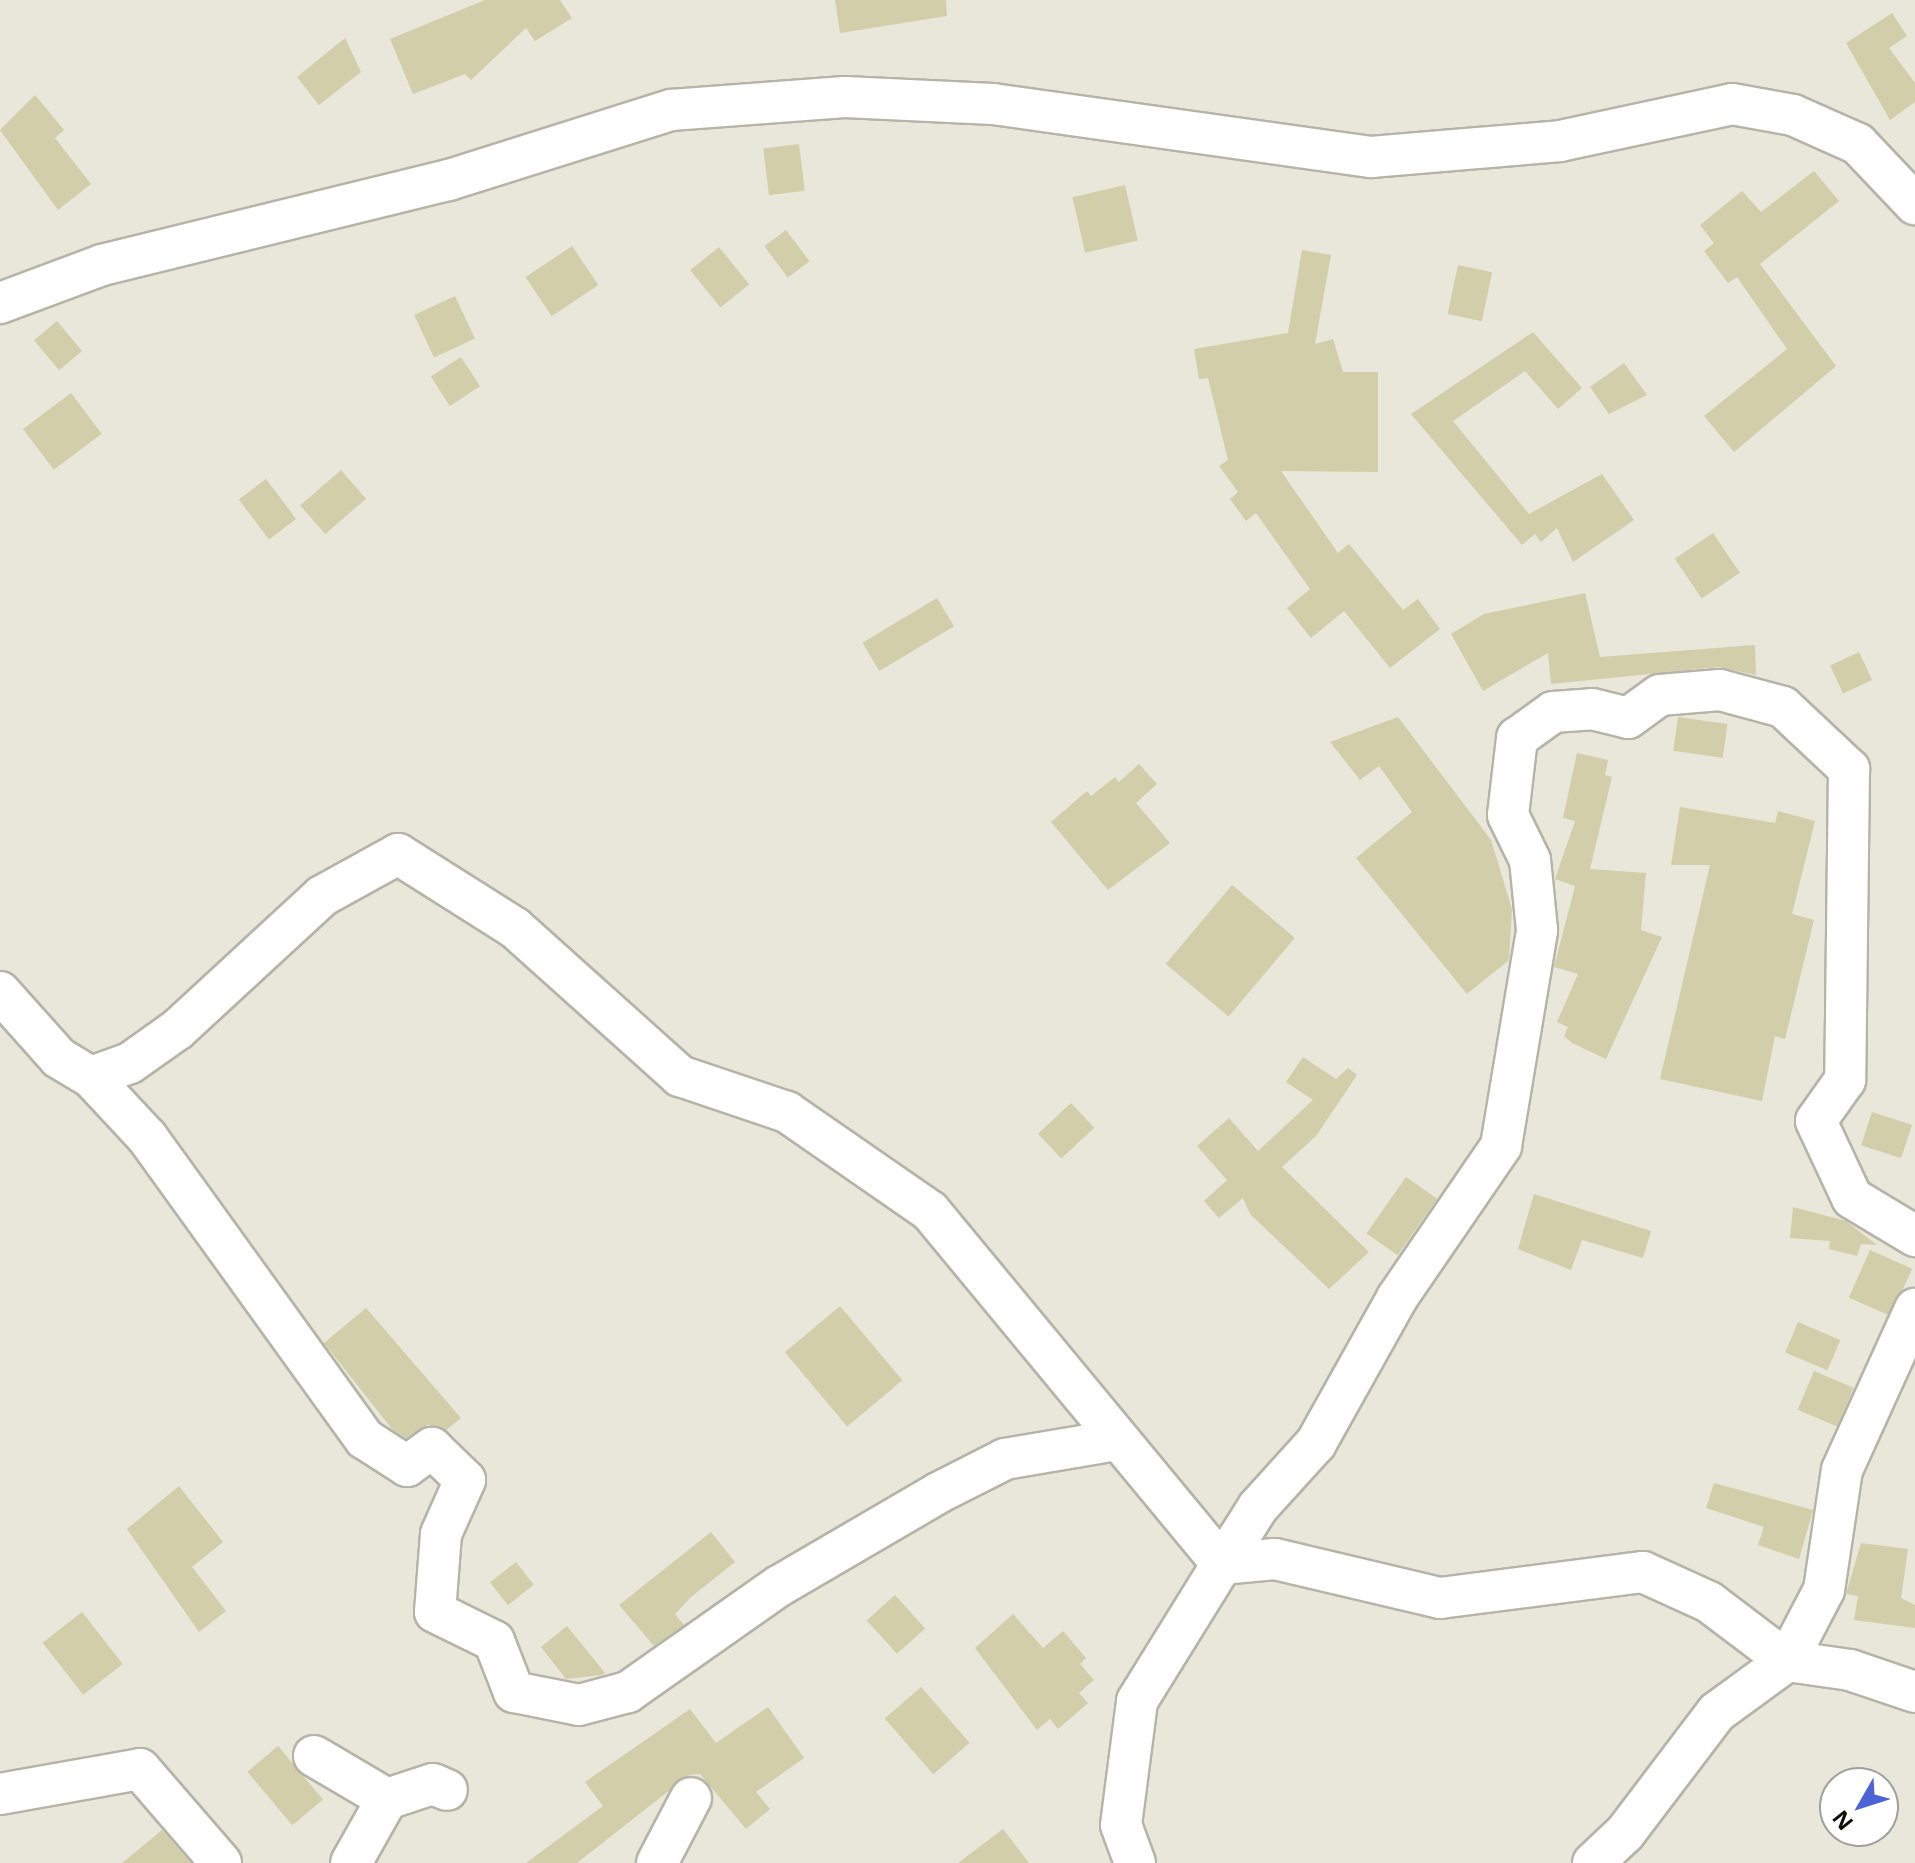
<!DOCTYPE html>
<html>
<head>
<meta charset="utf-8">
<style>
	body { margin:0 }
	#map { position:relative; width:1915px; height:1863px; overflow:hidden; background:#e8e7da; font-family:"Open Sans",sans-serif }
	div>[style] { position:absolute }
	.building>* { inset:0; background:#d1cea9; transform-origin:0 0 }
	.roads { filter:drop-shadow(2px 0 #b5b4a7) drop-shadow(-2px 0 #b5b4a7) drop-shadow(0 2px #b5b4a7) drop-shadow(0 -2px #b5b4a7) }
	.street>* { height:40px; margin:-20px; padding:0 20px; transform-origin:20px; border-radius:20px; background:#fff }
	span { translate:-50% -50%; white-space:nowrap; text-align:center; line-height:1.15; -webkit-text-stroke:8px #fff; paint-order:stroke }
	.north { position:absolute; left:1819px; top:1767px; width:80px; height:80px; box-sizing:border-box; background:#fff; border:2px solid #9f9f9d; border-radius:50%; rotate:231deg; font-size:22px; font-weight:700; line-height:32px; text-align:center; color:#0f0f0a }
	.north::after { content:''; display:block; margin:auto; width:28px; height:36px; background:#4c64d8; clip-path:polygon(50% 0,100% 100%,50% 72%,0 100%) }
</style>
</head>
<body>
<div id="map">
	<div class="building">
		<div style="clip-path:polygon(485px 0,560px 0,572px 18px,535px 41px,526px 28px,471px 80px,465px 74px,413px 94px,390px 39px)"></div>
		<div style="clip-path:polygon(835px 0,946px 0,947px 16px,840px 33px)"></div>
		<div style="clip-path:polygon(1892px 13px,1907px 36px,1889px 48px,1915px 83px,1915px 102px,1890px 120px,1846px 43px)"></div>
		<div style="clip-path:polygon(345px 38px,361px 72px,319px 105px,297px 77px)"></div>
		<div style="clip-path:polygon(35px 95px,64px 130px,55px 138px,91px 184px,58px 210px,0 130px)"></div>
		<div style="left:799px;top:144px;width:47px;height:36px;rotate:83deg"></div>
		<div style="clip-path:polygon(1814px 171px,1839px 201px,1760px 264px,1836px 366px,1734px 452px,1704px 416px,1787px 349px,1737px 277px,1728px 283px,1704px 251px,1714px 243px,1700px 225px,1742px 191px,1761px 212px)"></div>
		<div style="left:1125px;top:185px;width:57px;height:54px;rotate:77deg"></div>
		<div style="left:786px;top:230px;width:39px;height:27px;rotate:53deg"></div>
		<div style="left:572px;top:246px;width:47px;height:56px;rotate:56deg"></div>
		<div style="left:719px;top:247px;width:48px;height:37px;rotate:51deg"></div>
		<div style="clip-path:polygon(1302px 250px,1331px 255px,1315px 344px,1333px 339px,1343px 372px,1378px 372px,1378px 472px,1281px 471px,1338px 553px,1349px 544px,1403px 610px,1418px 599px,1440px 629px,1390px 668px,1344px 611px,1311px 638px,1287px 608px,1310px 589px,1256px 513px,1246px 521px,1230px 499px,1238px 492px,1219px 466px,1228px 460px,1208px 378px,1199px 379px,1194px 349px,1288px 333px)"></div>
		<div style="left:1458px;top:265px;width:35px;height:50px;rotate:12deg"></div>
		<div style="left:455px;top:296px;width:47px;height:45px;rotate:65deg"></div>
		<div style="left:57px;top:321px;width:39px;height:30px;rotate:50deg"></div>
		<div style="clip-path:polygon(1533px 332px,1582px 388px,1558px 409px,1525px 371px,1453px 421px,1529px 514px,1602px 474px,1634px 520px,1573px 562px,1557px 528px,1541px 542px,1535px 534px,1522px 545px,1411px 414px)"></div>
		<div style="left:461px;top:357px;width:35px;height:36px;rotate:57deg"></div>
		<div style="clip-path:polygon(1624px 363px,1647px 395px,1609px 414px,1590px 387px)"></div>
		<div style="left:71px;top:393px;width:51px;height:60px;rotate:53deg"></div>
		<div style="left:341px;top:470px;width:38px;height:54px;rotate:49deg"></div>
		<div style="left:266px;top:479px;width:50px;height:34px;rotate:53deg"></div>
		<div style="left:1713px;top:533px;width:48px;height:46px;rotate:56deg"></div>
		<div style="clip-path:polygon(1585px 593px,1600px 657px,1755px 645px,1756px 675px,1718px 667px,1551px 684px,1548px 653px,1483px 691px,1451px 634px,1484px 614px)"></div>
		<div style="left:937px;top:598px;width:33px;height:87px;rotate:59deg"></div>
		<div style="left:1859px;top:652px;width:31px;height:32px;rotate:65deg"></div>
		<div style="clip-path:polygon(1398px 717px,1491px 840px,1512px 909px,1509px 960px,1467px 994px,1356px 858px,1412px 812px,1379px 766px,1360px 780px,1330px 742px)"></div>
		<div style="left:1678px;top:717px;width:50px;height:34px;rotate:8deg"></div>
		<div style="clip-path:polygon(1577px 753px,1608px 760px,1605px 775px,1612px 777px,1590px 869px,1646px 873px,1641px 930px,1662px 937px,1606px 1059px,1572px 1043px,1564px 1036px,1568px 1027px,1557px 1022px,1578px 974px,1554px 967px,1575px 886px,1555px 879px,1575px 821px,1563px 818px)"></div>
		<div style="clip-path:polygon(1139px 764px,1157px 784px,1136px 803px,1170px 843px,1108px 890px,1051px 822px,1087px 791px,1091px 796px,1115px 777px,1119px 782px)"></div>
		<div style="clip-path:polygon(1680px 807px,1775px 823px,1778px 811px,1815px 821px,1792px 914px,1814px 920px,1785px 1039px,1775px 1036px,1762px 1101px,1660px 1079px,1710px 865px,1671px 865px)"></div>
		<div style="left:1232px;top:885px;width:82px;height:103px;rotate:40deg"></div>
		<div style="clip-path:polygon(1303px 1057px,1336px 1079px,1348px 1068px,1357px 1075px,1316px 1136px,1282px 1167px,1369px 1252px,1329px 1289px,1250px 1214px,1243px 1198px,1219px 1218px,1204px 1201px,1227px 1180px,1197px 1146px,1229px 1118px,1258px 1151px,1313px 1100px,1286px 1082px)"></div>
		<div style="left:1071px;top:1103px;width:34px;height:45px;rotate:47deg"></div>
		<div style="left:1872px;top:1112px;width:42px;height:35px;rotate:18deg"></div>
		<div style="left:1406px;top:1177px;width:38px;height:69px;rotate:35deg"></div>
		<div style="clip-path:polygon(1534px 1194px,1651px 1231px,1643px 1258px,1582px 1240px,1571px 1270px,1518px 1249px)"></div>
		<div style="clip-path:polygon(1793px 1207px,1846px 1221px,1877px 1245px,1861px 1244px,1857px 1256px,1829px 1249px,1830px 1241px,1790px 1238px)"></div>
		<div style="left:1870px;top:1250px;width:46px;height:52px;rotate:24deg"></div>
		<div style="left:840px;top:1306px;width:97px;height:72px;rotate:50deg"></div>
		<div style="clip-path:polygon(366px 1308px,461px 1418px,446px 1430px,428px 1425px,406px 1438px,392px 1429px,324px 1343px)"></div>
		<div style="left:1798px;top:1322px;width:46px;height:33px;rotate:23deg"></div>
		<div style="left:1814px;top:1371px;width:43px;height:42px;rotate:23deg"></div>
		<div style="clip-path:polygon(1714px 1483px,1813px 1510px,1799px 1559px,1758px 1545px,1764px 1527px,1706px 1508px)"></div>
		<div style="clip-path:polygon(179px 1486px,223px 1542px,192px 1567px,226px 1611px,199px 1632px,127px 1529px)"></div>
		<div style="clip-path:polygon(711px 1532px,735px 1562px,691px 1597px,675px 1614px,684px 1625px,654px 1646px,619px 1605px)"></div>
		<div style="clip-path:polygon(1861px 1543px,1908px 1549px,1901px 1598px,1915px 1605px,1915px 1628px,1854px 1620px,1858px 1596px,1846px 1594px)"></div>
		<div style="left:516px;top:1562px;width:29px;height:33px;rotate:52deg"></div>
		<div style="left:895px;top:1595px;width:45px;height:38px;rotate:48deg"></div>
		<div style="left:82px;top:1612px;width:66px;height:50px;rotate:52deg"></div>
		<div style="clip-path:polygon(1013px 1614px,1043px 1648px,1063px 1631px,1086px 1658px,1080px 1664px,1094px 1680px,1079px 1693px,1088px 1703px,1058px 1729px,1050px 1719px,1037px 1730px,975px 1648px)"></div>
		<div style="clip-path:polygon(567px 1626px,605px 1673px,602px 1675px,566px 1679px,541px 1647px)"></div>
		<div style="left:921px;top:1687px;width:74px;height:48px;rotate:49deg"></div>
		<div style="clip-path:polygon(768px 1707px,804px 1758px,756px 1792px,770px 1809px,746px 1829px,700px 1774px,689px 1775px,577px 1863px,526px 1863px,603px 1806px,585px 1782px,690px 1709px,716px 1743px)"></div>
		<div style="left:278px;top:1746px;width:70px;height:40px;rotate:50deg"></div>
		<div style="clip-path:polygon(1003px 1829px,1029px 1863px,958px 1863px)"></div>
		<div style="clip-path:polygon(162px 1830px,191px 1863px,122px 1863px)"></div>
	</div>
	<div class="roads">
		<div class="street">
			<div style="left:0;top:303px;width:109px;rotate:-20.4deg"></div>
			<div style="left:102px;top:265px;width:357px;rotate:-13.8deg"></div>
			<div style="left:449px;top:180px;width:233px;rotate:-17.5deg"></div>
			<div style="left:671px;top:110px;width:174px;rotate:-4.3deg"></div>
			<div style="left:845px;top:97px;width:148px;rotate:2.7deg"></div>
			<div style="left:993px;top:104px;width:382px;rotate:8deg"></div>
			<div style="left:1371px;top:157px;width:190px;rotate:-4.8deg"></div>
			<div style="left:1560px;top:141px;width:176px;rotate:-12.1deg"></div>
			<div style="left:1732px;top:104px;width:62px;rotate:10.2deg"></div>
			<div style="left:1793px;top:115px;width:71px;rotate:24deg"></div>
			<div style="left:1858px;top:144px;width:83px;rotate:46.5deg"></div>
			<div style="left:0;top:992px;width:89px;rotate:48.2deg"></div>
			<div style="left:59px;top:1058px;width:37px;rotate:31deg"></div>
			<div style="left:91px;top:1077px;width:41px;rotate:-19.7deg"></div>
			<div style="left:130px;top:1063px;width:59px;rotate:-35.3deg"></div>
			<div style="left:178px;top:1029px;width:196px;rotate:-42.7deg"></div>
			<div style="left:322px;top:896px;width:87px;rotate:-28.9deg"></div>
			<div style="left:398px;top:854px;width:138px;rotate:32.3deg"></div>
			<div style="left:515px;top:928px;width:222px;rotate:41.9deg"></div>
			<div style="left:680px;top:1076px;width:113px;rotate:18.6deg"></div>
			<div style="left:787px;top:1112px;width:174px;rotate:34.7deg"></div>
			<div style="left:930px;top:1211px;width:458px;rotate:50.4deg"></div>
			<div style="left:1222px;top:1564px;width:67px;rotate:-57.7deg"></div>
			<div style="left:1258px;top:1507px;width:86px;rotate:-47.8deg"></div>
			<div style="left:1316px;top:1443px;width:166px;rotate:-60.8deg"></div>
			<div style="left:1397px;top:1298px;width:184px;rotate:-55.6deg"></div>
			<div style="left:1501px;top:1146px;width:219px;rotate:-80.5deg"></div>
			<div style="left:1537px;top:930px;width:70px;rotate:-95.7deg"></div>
			<div style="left:1530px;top:860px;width:50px;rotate:-116.1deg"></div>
			<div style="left:1508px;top:815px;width:78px;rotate:-83.3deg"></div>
			<div style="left:1517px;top:738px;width:44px;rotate:-35.8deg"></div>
			<div style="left:1553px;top:712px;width:39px;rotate:-4deg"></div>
			<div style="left:1592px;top:709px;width:37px;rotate:14deg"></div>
			<div style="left:1628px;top:718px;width:39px;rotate:-36deg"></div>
			<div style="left:1660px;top:695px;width:60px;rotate:-4.8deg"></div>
			<div style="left:1720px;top:690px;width:65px;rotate:15.1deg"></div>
			<div style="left:1783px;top:707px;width:91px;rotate:43.2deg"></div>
			<div style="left:1849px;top:769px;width:311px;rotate:90.7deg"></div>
			<div style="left:1845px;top:1080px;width:50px;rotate:125.3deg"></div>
			<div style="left:1816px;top:1121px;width:85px;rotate:64.9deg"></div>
			<div style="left:1852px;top:1198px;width:74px;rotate:31.1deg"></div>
			<div style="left:91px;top:1077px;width:82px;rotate:47deg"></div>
			<div style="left:147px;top:1137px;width:372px;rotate:54.2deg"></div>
			<div style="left:365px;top:1439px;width:50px;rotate:32.7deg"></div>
			<div style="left:407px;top:1466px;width:31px;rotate:-36deg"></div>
			<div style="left:432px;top:1448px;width:46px;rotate:44.1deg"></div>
			<div style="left:465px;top:1480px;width:59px;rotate:114deg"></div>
			<div style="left:441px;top:1534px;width:78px;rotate:94.4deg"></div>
			<div style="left:435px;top:1612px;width:66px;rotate:26.2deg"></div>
			<div style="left:494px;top:1641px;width:55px;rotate:68.6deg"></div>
			<div style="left:514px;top:1692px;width:66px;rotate:11.3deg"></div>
			<div style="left:579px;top:1705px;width:51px;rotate:-14.9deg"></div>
			<div style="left:628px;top:1692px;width:184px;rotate:-35.1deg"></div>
			<div style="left:779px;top:1586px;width:184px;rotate:-30.3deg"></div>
			<div style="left:938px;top:1493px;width:75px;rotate:-26.9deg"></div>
			<div style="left:1005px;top:1459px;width:114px;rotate:-9.6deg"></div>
			<div style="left:314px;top:1756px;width:85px;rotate:30.5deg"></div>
			<div style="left:387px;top:1799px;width:73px;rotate:119.4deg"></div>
			<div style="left:0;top:1794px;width:142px;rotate:-10.1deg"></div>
			<div style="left:140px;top:1769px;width:124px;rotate:49.2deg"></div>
			<div style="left:387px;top:1799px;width:48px;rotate:-18.1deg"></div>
			<div style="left:433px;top:1784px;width:15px;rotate:23deg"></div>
			<div style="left:657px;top:1863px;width:73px;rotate:-62.4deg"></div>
			<div style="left:1135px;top:1863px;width:40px;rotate:-110.2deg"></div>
			<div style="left:1121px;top:1825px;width:125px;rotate:-82.6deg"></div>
			<div style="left:1137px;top:1701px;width:161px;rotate:-58.2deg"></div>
			<div style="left:1222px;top:1564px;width:53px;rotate:-5.4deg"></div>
			<div style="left:1275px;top:1559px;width:170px;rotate:13.3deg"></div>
			<div style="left:1440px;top:1598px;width:205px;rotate:-7.3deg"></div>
			<div style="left:1643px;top:1572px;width:72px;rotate:24.4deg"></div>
			<div style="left:1709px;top:1602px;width:98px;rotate:37.1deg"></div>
			<div style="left:1787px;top:1661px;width:80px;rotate:-62.5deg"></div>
			<div style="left:1824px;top:1590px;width:121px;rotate:-81.5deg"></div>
			<div style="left:1842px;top:1470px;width:177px;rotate:-65.6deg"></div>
			<div style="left:1593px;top:1863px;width:44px;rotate:-43.2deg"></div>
			<div style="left:1625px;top:1833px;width:152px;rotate:-52.8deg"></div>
			<div style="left:1717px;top:1712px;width:87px;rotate:-36.1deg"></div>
			<div style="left:1787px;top:1661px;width:64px;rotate:8.1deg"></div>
			<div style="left:1850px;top:1670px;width:69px;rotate:18.7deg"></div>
		</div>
	</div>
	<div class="north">N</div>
</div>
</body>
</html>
